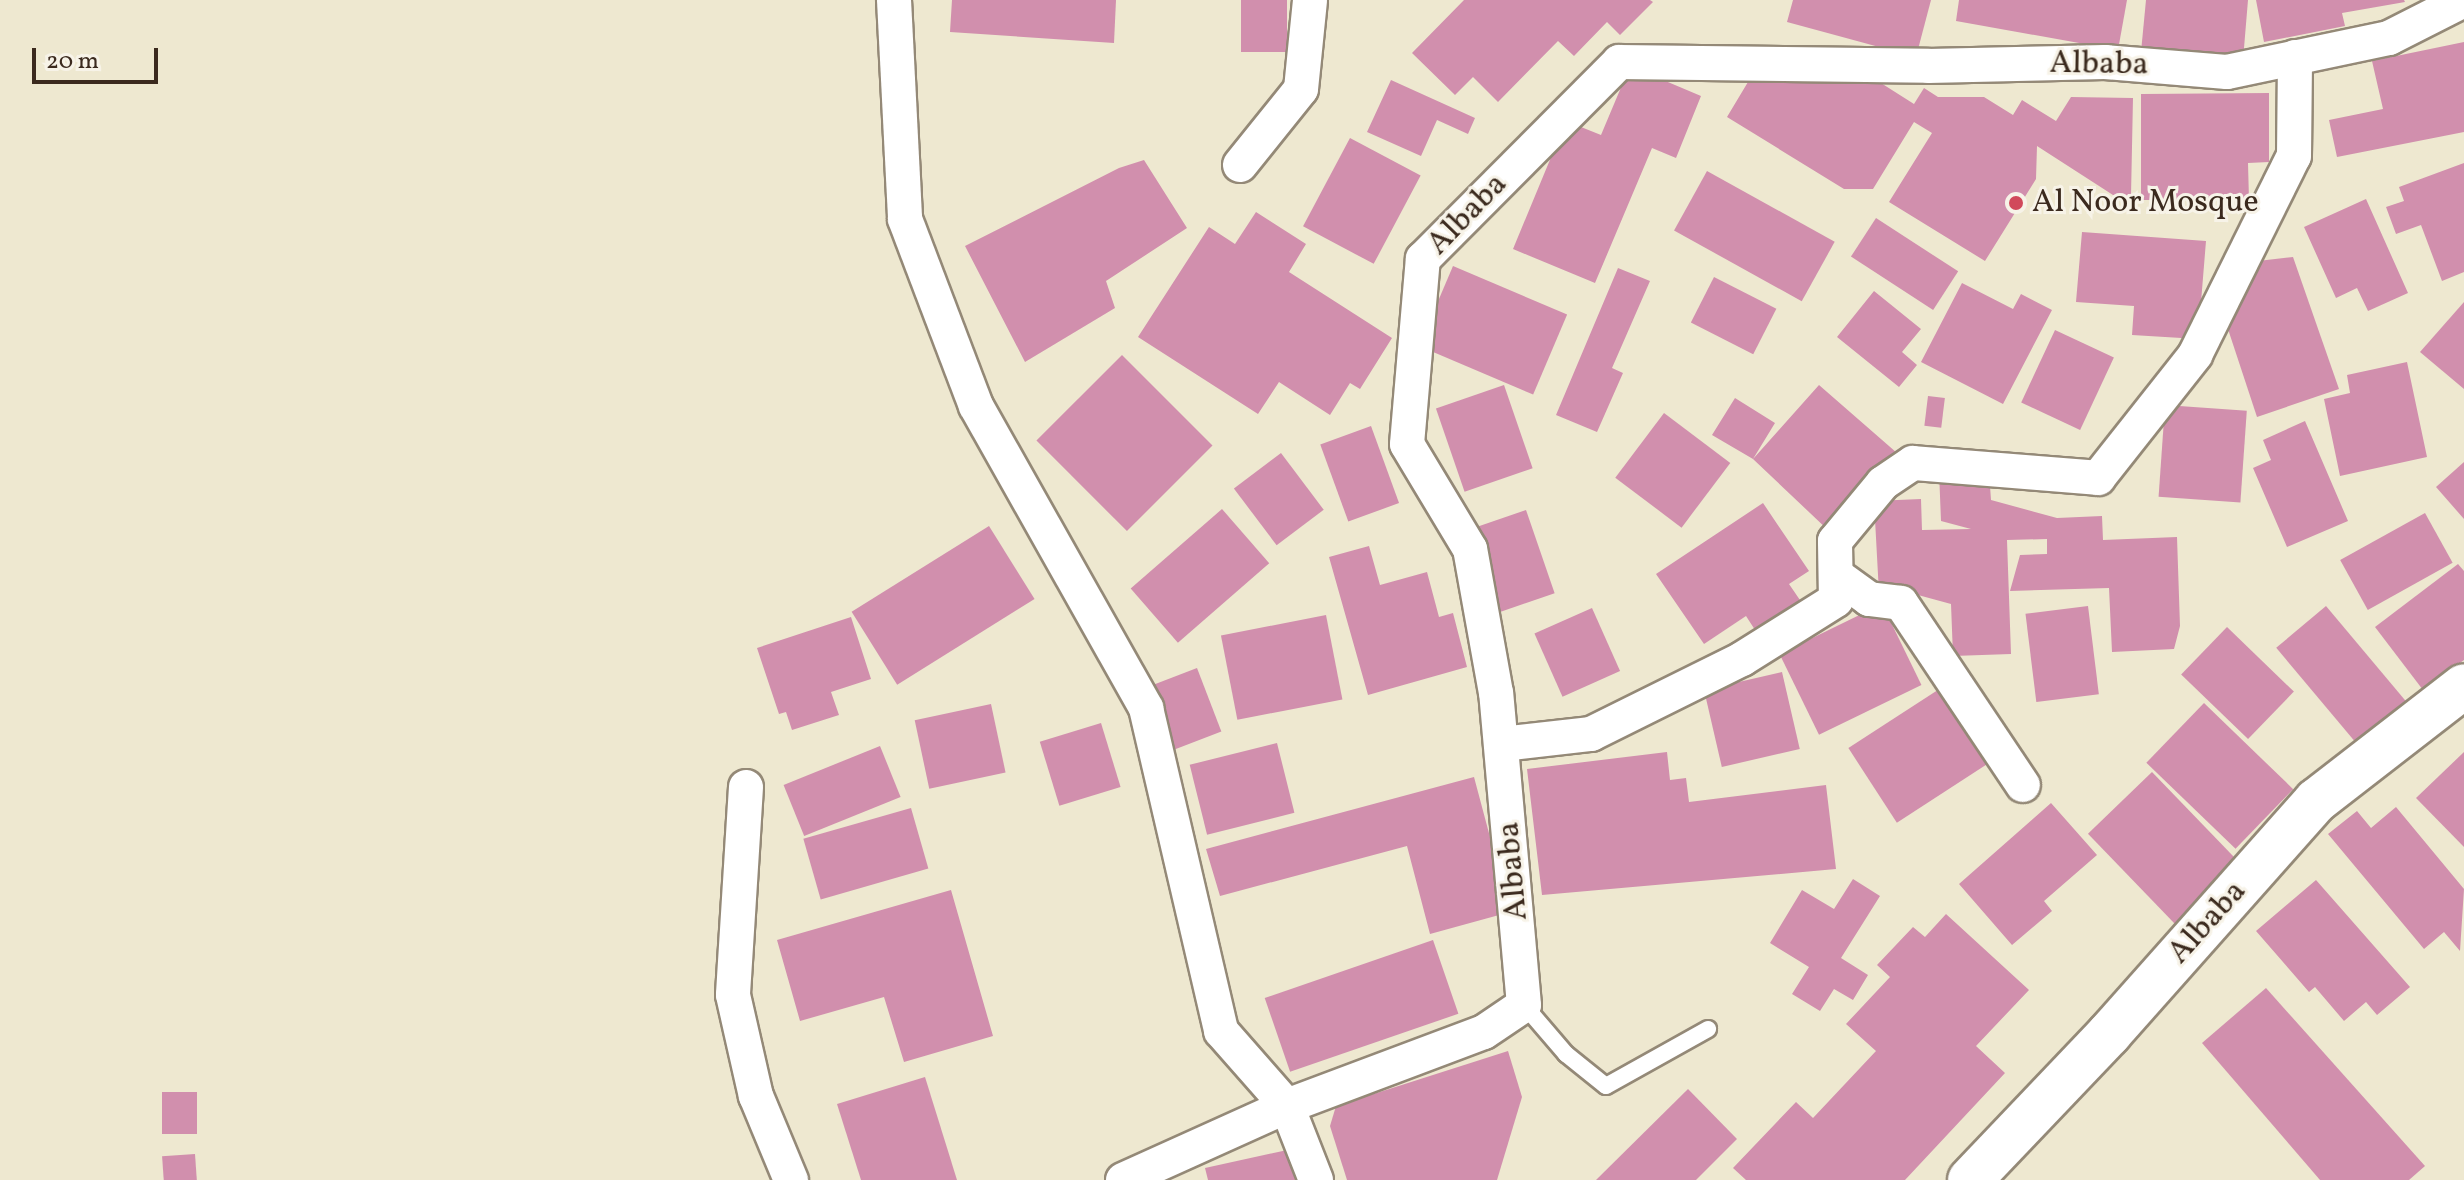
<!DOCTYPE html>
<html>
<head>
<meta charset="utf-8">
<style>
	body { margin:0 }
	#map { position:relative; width:2464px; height:1180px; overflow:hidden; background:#eee8d0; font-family:Vollkorn,serif }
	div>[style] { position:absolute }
	.building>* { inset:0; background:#d18fad; transform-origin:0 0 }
	.roads { filter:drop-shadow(2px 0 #948977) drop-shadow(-2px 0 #948977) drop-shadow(0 2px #948977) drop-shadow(0 -2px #948977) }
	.lane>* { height:16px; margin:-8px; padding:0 8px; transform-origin:8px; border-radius:8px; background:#fff }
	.street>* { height:34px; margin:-17px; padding:0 17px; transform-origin:17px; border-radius:17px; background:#fff }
	.secondary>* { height:44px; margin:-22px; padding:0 22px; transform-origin:22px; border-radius:22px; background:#fff }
	.dots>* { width:22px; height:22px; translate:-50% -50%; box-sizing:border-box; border:4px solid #f7f3e8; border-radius:50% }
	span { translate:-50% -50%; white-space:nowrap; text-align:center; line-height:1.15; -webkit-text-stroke:6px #f7f3e8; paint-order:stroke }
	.street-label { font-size:32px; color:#3b2a1e }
	.poi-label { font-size:32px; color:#3b2a1e }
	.left { translate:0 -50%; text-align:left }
	.scale { position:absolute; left:32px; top:48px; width:126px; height:36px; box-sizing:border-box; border:4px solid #3b2a1e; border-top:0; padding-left:10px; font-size:24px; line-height:28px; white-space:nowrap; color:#3b2a1e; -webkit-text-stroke:6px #f7f3e8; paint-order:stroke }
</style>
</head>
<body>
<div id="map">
	<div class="building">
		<div style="clip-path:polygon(952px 0,1116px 0,1114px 43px,950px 32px)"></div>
		<div style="left:1241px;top:0;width:46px;height:52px"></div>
		<div style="clip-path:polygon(1464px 0,1650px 0,1653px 2px,1620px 35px,1607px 22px,1574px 56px,1558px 41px,1498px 102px,1473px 77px,1455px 95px,1412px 53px)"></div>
		<div style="clip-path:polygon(1793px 0,1931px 0,1916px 57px,1787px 22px)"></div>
		<div style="clip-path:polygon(1959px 0,2127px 0,2118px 50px,1956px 21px)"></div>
		<div style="clip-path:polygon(2146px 0,2248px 0,2243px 60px,2141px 52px)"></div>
		<div style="clip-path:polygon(2256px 0,2404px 0,2405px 2px,2342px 13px,2345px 26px,2264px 42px)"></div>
		<div style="clip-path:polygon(2464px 42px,2464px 132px,2337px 157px,2329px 120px,2383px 109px,2372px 61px)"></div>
		<div style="clip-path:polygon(1630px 66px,1701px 96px,1676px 158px,1652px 148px,1595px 283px,1513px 249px,1566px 121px,1601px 135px)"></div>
		<div style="clip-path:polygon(1751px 77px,1873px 78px,1914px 104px,1924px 88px,1938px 97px,1984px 97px,2013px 115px,2022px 100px,2056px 121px,2071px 97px,2133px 98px,2131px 196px,2113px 195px,2037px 146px,2036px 179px,1985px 261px,1889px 202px,1932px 133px,1914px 122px,1873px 189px,1844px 189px,1727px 117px)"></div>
		<div style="clip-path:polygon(1391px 80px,1475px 118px,1468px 134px,1437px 120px,1421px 156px,1367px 132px)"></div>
		<div style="clip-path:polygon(2269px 93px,2269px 162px,2248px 163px,2249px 200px,2141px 200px,2141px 94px)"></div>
		<div style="left:1350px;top:138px;width:80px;height:100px;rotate:28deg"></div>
		<div style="clip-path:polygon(1144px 160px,1187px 228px,1106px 281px,1115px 308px,1025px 362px,965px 246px,1119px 168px)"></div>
		<div style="clip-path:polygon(2464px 163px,2464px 272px,2442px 281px,2421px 225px,2396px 234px,2386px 207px,2404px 201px,2399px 187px)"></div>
		<div style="left:1707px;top:171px;width:146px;height:68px;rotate:29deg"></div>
		<div style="clip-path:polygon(2366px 199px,2408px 293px,2368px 311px,2357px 288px,2336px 298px,2304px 227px)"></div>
		<div style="clip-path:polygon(1256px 212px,1306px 244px,1289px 272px,1392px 338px,1360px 389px,1350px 383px,1330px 415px,1279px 382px,1258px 414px,1138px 337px,1209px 227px,1235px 244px)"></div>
		<div style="left:1876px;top:218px;width:98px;height:46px;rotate:33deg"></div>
		<div style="clip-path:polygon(2082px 232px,2206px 241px,2198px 339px,2132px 335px,2134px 306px,2076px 302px)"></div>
		<div style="clip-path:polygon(2293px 257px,2339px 389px,2257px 417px,2225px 320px,2258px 261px)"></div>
		<div style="left:1453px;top:266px;width:124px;height:87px;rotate:23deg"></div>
		<div style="clip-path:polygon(1618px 268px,1650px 281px,1612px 368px,1623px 373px,1597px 432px,1556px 415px)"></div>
		<div style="left:1714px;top:277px;width:70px;height:51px;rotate:27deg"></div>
		<div style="clip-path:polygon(1962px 283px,2013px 309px,2021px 294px,2052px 310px,2003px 404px,1921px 362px)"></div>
		<div style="clip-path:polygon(1874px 291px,1921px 329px,1902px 352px,1917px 365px,1899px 387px,1837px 337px)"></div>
		<div style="clip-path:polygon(2464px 302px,2464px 389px,2420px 352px)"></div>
		<div style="left:2055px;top:330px;width:65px;height:80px;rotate:25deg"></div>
		<div style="left:1122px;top:355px;width:128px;height:121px;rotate:45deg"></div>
		<div style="clip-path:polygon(2407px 362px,2427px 457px,2340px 476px,2324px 399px,2350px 393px,2347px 375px)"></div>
		<div style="left:1504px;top:385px;width:88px;height:72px;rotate:71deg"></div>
		<div style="clip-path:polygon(1819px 385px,1897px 453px,1829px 531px,1753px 459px,1712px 435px,1735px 398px,1775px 423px,1753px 459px)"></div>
		<div style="left:1928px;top:396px;width:17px;height:30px;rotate:7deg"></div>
		<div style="left:2165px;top:405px;width:82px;height:92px;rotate:4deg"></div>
		<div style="left:1664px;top:413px;width:83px;height:81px;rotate:37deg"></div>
		<div style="clip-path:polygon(2305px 421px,2348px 521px,2287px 547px,2253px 468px,2271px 460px,2263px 440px)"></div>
		<div style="left:1371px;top:426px;width:82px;height:54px;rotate:70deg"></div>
		<div style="left:1281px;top:453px;width:71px;height:59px;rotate:53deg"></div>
		<div style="clip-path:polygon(2464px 462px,2464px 519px,2436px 487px)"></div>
		<div style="clip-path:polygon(1939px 471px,1990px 486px,1991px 500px,2057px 518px,2102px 516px,2103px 540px,2177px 537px,2180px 626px,2174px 649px,2112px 652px,2109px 588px,2010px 591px,2020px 555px,2047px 554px,2047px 539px,2007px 540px,2011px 654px,1953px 656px,1951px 604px,1907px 592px,1879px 593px,1874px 501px,1921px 499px,1922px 530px,1971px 529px,1941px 521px)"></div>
		<div style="clip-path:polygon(1763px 503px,1809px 571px,1789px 584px,1802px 603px,1757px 633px,1746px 616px,1704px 644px,1656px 574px)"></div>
		<div style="left:1222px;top:509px;width:72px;height:121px;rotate:49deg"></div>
		<div style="left:1526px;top:510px;width:88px;height:60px;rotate:71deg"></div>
		<div style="left:2425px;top:513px;width:57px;height:97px;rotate:61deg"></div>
		<div style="left:989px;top:526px;width:86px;height:162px;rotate:58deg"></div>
		<div style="clip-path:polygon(1369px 546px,1380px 585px,1427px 572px,1439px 617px,1453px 613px,1467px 667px,1368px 695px,1329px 557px)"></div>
		<div style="clip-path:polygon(2458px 564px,2464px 571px,2464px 660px,2423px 690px,2375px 627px)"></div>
		<div style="left:1882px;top:604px;width:90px;height:114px;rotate:64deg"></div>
		<div style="left:2088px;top:606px;width:89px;height:63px;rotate:83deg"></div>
		<div style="left:2326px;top:606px;width:126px;height:65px;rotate:50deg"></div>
		<div style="left:1592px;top:608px;width:69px;height:63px;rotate:66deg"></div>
		<div style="left:1326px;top:615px;width:86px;height:107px;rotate:79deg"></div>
		<div style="clip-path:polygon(851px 617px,871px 679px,831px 692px,839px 715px,792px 730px,786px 712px,779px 714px,757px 648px)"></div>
		<div style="left:2227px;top:627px;width:93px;height:66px;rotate:44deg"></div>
		<div style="left:1197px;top:668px;width:68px;height:62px;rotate:69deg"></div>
		<div style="left:1782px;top:672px;width:79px;height:80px;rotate:77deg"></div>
		<div style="left:1944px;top:686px;width:89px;height:114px;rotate:57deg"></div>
		<div style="left:2204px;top:703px;width:124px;height:83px;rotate:44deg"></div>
		<div style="left:991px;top:704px;width:70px;height:78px;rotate:78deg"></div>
		<div style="left:1101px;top:723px;width:67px;height:64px;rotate:73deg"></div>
		<div style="left:1277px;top:743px;width:72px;height:90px;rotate:76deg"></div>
		<div style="left:880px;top:746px;width:55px;height:104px;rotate:68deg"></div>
		<div style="clip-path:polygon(1667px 752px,1670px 780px,1686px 778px,1689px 802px,1826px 785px,1836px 869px,1542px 895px,1527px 769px)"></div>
		<div style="clip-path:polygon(2464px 752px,2464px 847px,2416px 798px)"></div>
		<div style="left:2152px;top:772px;width:126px;height:89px;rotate:46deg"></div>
		<div style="clip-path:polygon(1474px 777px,1510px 912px,1430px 934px,1407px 846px,1220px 896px,1206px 849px)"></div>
		<div style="clip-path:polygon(2051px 803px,2097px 855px,2044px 901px,2052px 911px,2012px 945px,1959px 884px)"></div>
		<div style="clip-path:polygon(2396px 807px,2464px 889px,2460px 951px,2444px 932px,2424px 949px,2328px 834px,2357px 811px,2371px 828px)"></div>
		<div style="left:911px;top:808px;width:63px;height:112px;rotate:74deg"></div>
		<div style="clip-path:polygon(1853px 879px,1880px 896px,1841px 958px,1868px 975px,1853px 1000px,1834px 989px,1820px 1011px,1792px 994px,1809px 967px,1770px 943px,1802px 890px,1834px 909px)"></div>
		<div style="clip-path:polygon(2316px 880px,2410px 987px,2377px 1015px,2366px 1002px,2344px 1021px,2315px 987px,2309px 992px,2256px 931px)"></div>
		<div style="clip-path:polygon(951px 890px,993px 1036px,904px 1062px,884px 997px,800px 1021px,777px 940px)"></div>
		<div style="clip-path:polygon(1946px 914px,2029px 990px,1976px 1046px,2005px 1073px,1905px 1180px,1746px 1180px,1733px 1168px,1796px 1102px,1813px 1118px,1876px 1051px,1846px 1024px,1890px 977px,1877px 965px,1913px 927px,1925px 937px)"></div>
		<div style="left:1433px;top:940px;width:78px;height:178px;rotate:71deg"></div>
		<div style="clip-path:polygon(2266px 988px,2425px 1166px,2409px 1180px,2320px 1180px,2202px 1043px)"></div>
		<div style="clip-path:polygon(1508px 1051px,1522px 1097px,1497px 1180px,1347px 1180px,1330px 1126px,1336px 1106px)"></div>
		<div style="clip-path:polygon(925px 1077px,957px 1180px,861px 1180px,837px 1104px)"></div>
		<div style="clip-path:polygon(1688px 1089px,1737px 1139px,1696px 1180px,1596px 1180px)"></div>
		<div style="left:162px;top:1092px;width:35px;height:42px"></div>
		<div style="clip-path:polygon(1292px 1149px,1298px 1180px,1208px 1180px,1205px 1168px)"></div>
		<div style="left:195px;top:1154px;width:26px;height:33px;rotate:86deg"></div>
	</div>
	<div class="roads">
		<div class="lane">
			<div style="left:1524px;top:1005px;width:65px;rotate:49.4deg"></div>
			<div style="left:1566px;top:1054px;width:51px;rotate:38.7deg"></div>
			<div style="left:1606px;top:1086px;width:117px;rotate:-29.2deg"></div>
		</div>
		<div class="street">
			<div style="left:894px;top:0;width:219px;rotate:87.1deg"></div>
			<div style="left:905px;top:219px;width:200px;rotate:69.2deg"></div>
			<div style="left:976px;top:406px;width:347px;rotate:60.6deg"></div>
			<div style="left:1146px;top:708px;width:332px;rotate:76.9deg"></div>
			<div style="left:1221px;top:1031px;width:100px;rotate:48.7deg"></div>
			<div style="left:1287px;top:1106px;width:180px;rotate:155.7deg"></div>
			<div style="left:1240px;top:165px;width:97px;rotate:-51.2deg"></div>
			<div style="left:1301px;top:89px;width:89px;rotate:-84.2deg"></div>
			<div style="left:1836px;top:575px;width:41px;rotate:36deg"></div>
			<div style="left:1869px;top:599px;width:32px;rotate:7deg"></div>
			<div style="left:1901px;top:603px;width:219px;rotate:56.2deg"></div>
			<div style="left:1502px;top:744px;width:90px;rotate:-6.4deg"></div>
			<div style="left:1591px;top:734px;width:169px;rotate:-26.4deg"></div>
			<div style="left:1742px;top:659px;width:111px;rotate:-32.1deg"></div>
			<div style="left:1836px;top:600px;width:59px;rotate:-91deg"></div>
			<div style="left:1835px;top:541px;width:75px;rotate:-50.4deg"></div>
			<div style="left:1883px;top:483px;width:36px;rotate:-34deg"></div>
			<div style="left:1913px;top:463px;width:186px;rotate:4.6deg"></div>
			<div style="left:2098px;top:478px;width:157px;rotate:-51.7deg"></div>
			<div style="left:2195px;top:355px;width:222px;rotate:-63.6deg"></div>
			<div style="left:2294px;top:156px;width:99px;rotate:-89.4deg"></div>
			<div style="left:746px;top:787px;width:208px;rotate:93.6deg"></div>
			<div style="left:733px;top:995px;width:104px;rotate:77.2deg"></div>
			<div style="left:756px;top:1096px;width:91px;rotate:67.4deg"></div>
			<div style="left:1316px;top:1180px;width:79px;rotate:-111.4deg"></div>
			<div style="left:1287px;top:1106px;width:210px;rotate:-20.6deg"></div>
			<div style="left:1484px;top:1032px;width:48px;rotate:-34deg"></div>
			<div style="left:1524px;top:1005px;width:313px;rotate:-95.1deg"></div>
			<div style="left:1496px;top:693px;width:146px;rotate:-100.2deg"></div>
			<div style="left:1470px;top:549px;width:122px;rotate:-121deg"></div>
			<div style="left:1407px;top:444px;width:186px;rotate:-85.1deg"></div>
			<div style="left:1423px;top:259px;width:278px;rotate:-45.1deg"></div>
			<div style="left:1619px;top:62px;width:309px;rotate:0.7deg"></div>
			<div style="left:1928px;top:66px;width:177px;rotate:-1.3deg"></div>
			<div style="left:2105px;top:62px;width:122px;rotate:4.7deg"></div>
			<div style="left:2227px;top:72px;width:166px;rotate:-11.9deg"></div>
			<div style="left:2389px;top:38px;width:84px;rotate:-26.9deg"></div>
		</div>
		<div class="secondary">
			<div style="left:1970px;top:1180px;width:202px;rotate:-46.4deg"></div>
			<div style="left:2109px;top:1034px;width:312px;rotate:-48.4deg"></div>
			<div style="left:2316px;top:801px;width:187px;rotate:-37.8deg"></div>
		</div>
	</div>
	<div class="dots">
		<div style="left:2016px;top:203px;background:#d1495b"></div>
	</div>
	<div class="street-label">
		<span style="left:2099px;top:65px;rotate:1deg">Albaba</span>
		<span style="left:1468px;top:215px;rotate:-46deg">Albaba</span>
		<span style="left:1514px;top:871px;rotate:-95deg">Albaba</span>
		<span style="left:2208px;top:923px;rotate:-48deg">Albaba</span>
	</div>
	<div class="poi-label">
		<span class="left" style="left:2032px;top:203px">Al Noor Mosque</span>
	</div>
	<div class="scale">20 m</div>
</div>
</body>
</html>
